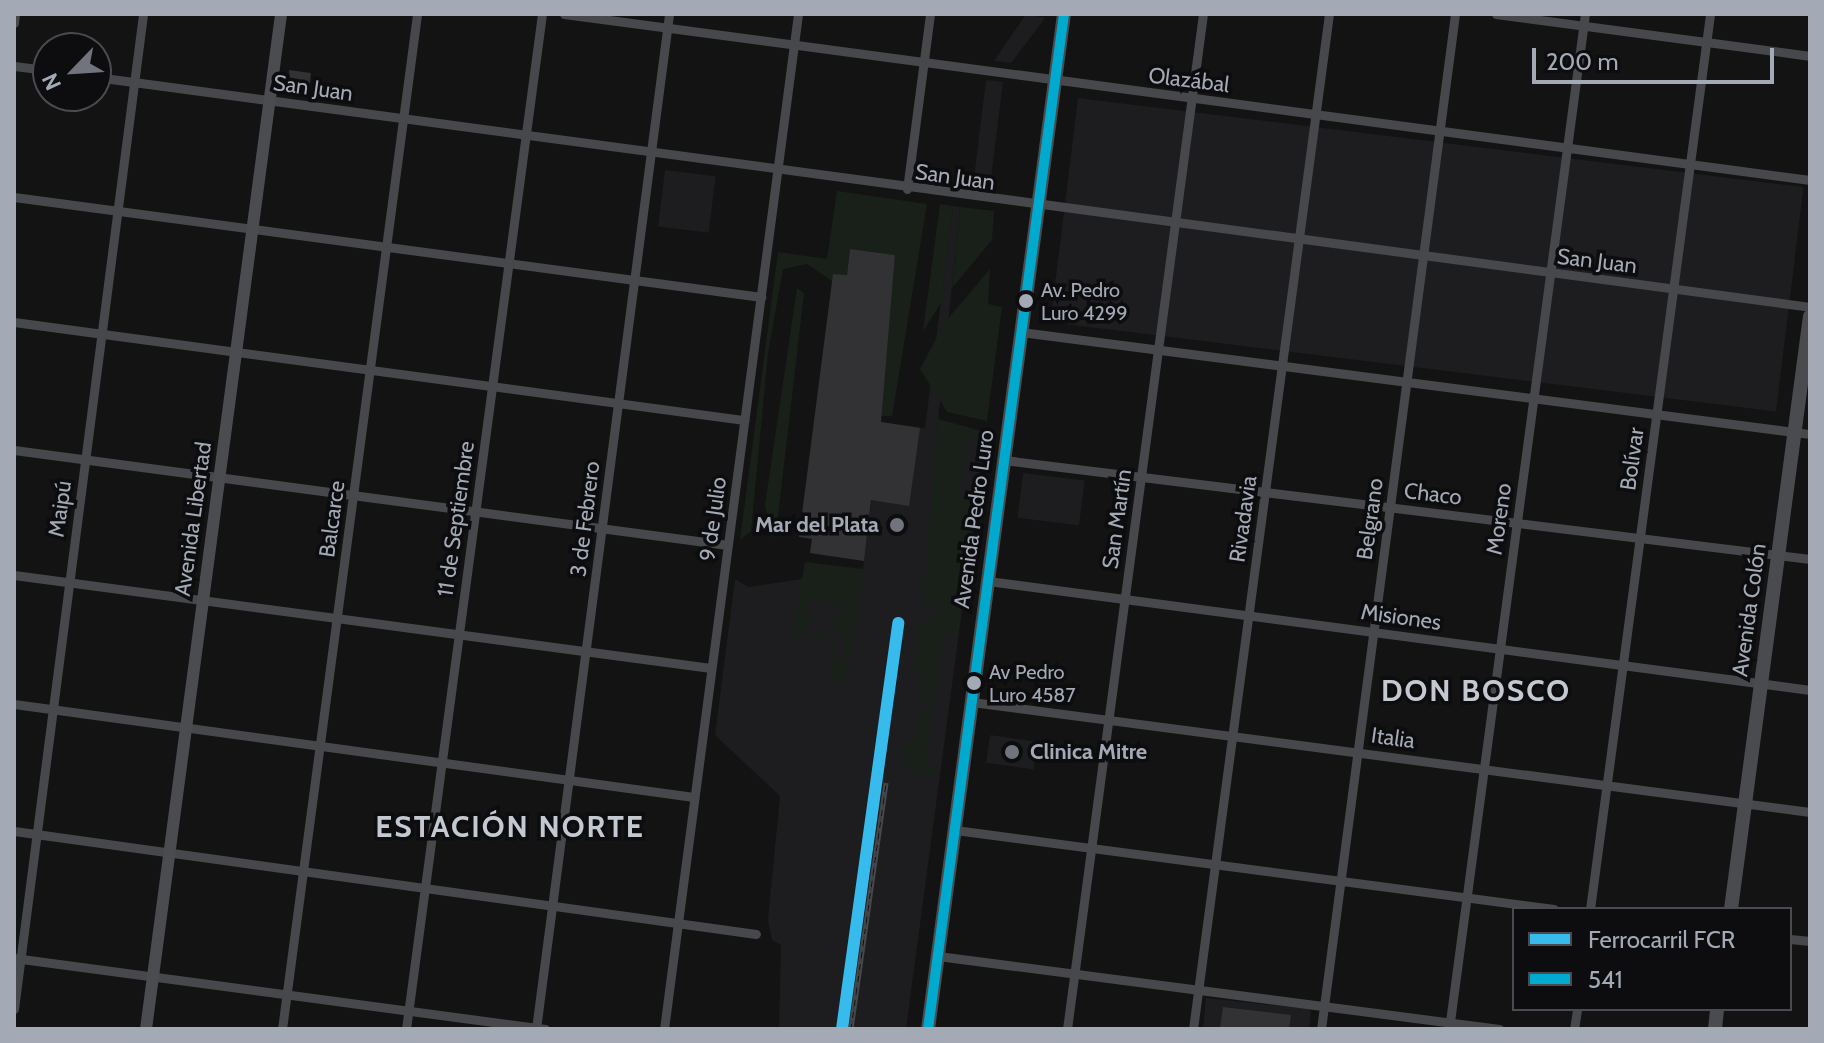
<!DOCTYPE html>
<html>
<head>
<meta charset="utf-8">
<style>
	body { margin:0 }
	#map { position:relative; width:1824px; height:1043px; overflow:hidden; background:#131313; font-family:Cabin,sans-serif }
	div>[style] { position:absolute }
	.built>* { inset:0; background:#1d1d1f; transform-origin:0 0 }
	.green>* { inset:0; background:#19201a }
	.building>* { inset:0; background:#323234 }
	.minor>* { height:9px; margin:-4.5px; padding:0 4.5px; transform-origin:4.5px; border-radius:4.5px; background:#47484c }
	.secondary>* { height:12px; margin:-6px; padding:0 6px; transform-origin:6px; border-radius:6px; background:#4b4c50 }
	.primary>* { height:14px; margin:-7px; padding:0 7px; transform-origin:7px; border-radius:7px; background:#494b4e }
	.rail>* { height:5px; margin-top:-2.5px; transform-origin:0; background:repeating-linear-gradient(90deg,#0d0d0f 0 6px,#47484b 0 12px); box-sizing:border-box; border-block:2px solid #47484b }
	.bus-1>* { height:10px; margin:-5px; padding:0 5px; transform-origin:5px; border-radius:5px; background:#00a9ce }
	.rail-1>* { height:12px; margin:-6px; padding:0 6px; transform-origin:6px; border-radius:6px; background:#37bbed }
	.dots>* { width:22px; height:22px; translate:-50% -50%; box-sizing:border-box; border:4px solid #0d0d0f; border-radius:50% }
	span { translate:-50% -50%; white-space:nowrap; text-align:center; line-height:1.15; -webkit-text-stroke:7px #0d0d0f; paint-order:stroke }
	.bus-label { font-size:20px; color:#a3a9b5 }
	.left { translate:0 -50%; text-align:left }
	.street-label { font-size:22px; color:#a3a9b5 }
	.poi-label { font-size:22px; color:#a3a9b5; font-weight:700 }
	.right { translate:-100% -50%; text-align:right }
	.district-label { font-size:30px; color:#c4c8d1; font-weight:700; letter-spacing:2px }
	.frame { position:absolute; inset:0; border:16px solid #a3a9b5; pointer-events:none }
	.legend { position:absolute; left:1512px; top:907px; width:280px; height:104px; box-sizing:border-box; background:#0d0d0f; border:2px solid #494b51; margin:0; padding:10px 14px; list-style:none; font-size:24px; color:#a3a9b5 }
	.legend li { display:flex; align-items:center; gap:16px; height:40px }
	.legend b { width:40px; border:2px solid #494b51 }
	.north { position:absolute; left:32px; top:32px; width:80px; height:80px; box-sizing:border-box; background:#0d0d0f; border:2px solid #494b51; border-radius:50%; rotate:245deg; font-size:22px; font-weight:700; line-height:32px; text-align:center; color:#a3a9b5 }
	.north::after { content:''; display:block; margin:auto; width:28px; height:36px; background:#71747c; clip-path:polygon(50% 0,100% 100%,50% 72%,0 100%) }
	.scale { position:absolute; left:1532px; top:48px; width:242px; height:36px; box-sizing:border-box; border:4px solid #a3a9b5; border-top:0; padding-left:10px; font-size:24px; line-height:28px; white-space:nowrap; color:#a3a9b5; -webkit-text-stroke:6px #0d0d0f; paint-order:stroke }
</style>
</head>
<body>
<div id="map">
	<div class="built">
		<div style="clip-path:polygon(1026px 14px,1045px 18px,1011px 63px,994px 61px)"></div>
		<div style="left:986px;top:80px;width:17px;height:111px;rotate:7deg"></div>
		<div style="left:1078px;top:98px;width:731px;height:226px;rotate:7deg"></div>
		<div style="left:665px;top:170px;width:51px;height:57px;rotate:7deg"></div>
		<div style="clip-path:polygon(953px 206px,960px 207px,937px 430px,985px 438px,906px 1029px,779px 1029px,781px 945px,772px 940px,768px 920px,780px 796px,715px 735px,735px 579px,748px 587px,802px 579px,805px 562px,863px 569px,881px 422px,925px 428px)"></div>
		<div style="left:1023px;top:473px;width:62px;height:45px;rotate:7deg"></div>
		<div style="left:990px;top:735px;width:48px;height:28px;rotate:8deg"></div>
		<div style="clip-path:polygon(1206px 998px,1311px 1009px,1309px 1029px,1203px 1029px)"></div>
	</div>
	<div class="green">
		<div style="clip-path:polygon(837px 191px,927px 204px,892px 416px,881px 416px,895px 255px,850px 249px,847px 275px,834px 274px,832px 281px,807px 264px,783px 269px,768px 353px,751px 531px,740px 540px,778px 252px,827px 259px)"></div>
		<div style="clip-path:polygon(940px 204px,953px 206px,941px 303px,923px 331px)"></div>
		<div style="clip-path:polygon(960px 207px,994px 211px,992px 240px,952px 288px)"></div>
		<div style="clip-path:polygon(990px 269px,988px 304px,1002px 307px,987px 421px,947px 412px,920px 369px,945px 322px)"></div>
		<div style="clip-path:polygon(797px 288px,804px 293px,776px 533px,771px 537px,765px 505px)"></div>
		<div style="clip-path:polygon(938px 419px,985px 432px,985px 438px,968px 436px,959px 496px,976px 505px,959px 629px,942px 638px,933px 700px,922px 703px,926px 674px,913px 672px,921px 619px,938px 616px,940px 604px,923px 602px)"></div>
		<div style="clip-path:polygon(805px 562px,863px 570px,846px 684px,830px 682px,835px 638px,814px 635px,802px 722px,812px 633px,835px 631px,835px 659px,843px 660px,846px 636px,830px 620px,839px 617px,841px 605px,808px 600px,806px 613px,822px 619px,811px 621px,803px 634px,793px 633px)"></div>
		<div style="clip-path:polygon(932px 708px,926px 756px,940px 777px,906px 772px,907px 760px,901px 759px,904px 741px,917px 742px,921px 711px)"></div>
	</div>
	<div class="building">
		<div style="clip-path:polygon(289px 70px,311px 73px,308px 98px,291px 96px)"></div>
		<div style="clip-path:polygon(850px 249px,895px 255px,881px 422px,920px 428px,909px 506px,871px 500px,864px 561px,810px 553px,812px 539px,799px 537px,833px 274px,847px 275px)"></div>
		<div style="clip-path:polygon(1223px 1007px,1291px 1015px,1289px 1029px,1220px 1028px)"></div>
	</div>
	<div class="minor">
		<div style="left:564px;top:14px;width:1257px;rotate:7.59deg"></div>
		<div style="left:1496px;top:14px;width:317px;rotate:7.6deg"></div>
		<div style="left:14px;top:23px;width:9px;rotate:-84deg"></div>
		<div style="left:14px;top:66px;width:34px;rotate:7deg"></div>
		<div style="left:96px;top:77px;width:1729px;rotate:7.64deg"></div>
		<div style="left:907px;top:189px;width:177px;rotate:-82.5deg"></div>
		<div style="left:14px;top:197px;width:754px;rotate:7.62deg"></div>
		<div style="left:14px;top:322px;width:737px;rotate:7.65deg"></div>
		<div style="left:1021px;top:332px;width:796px;rotate:7.37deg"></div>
		<div style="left:14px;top:450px;width:720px;rotate:7.58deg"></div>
		<div style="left:1004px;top:460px;width:812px;rotate:7deg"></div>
		<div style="left:14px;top:575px;width:703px;rotate:7.6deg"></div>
		<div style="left:988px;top:581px;width:829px;rotate:7.55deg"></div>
		<div style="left:972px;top:702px;width:845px;rotate:7.48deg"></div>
		<div style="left:14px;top:704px;width:686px;rotate:7.79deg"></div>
		<div style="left:955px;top:830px;width:604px;rotate:7.51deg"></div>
		<div style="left:14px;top:831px;width:749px;rotate:7.9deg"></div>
		<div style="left:1590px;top:909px;width:903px;rotate:-82.36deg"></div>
		<div style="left:1790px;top:939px;width:20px;rotate:6deg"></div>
		<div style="left:938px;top:956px;width:566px;rotate:7.41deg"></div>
		<div style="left:14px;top:958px;width:536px;rotate:7.62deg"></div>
		<div style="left:14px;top:1009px;width:1003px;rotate:-82.61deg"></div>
		<div style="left:282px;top:1029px;width:1024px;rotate:-82.42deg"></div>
		<div style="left:406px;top:1029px;width:1024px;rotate:-82.37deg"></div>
		<div style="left:536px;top:1029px;width:1024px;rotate:-82.53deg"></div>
		<div style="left:664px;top:1029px;width:1024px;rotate:-82.48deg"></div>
		<div style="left:1067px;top:1029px;width:1024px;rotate:-82.37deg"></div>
		<div style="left:1193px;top:1029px;width:1024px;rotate:-82.37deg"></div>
		<div style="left:1321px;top:1029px;width:1024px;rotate:-82.48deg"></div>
		<div style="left:1449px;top:1029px;width:1024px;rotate:-82.37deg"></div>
		<div style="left:1574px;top:1029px;width:20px;rotate:-81deg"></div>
	</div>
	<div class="secondary">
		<div style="left:146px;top:1029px;width:1024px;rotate:-82.42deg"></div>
	</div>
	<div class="primary">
		<div style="left:1731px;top:909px;width:598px;rotate:-82.41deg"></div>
		<div style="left:928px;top:1029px;width:1024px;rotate:-82.37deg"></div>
		<div style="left:1715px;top:1029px;width:20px;rotate:-84deg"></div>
	</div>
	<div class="rail">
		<div style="left:851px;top:1029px;width:249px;rotate:-81.9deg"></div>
	</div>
	<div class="bus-1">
		<div style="left:928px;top:1029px;width:1024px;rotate:-82.37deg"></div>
	</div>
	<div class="rail-1">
		<div style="left:842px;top:1029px;width:410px;rotate:-82.1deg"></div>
	</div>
	<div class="dots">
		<div style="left:1026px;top:301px;background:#a3a9b5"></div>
		<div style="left:897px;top:525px;background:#71747c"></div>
		<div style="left:974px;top:683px;background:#a3a9b5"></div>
		<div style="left:1012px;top:752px;background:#71747c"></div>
	</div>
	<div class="bus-label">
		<span class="left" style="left:1041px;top:302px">Av. Pedro<br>Luro 4299</span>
		<span class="left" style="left:989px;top:684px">Av Pedro<br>Luro 4587</span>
	</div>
	<div class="street-label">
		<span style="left:1189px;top:80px;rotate:7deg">Olazábal</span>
		<span style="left:313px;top:88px;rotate:8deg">San Juan</span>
		<span style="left:955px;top:177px;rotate:8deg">San Juan</span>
		<span style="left:1597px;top:261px;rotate:7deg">San Juan</span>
		<span style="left:1632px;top:459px;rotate:-82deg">Bolívar</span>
		<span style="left:1433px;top:494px;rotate:7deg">Chaco</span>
		<span style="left:60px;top:509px;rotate:-82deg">Maipú</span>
		<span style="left:193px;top:519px;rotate:-82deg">Avenida Libertad</span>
		<span style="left:332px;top:519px;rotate:-82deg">Balcarce</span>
		<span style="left:456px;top:519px;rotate:-82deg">11 de Septiembre</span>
		<span style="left:585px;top:519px;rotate:-83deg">3 de Febrero</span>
		<span style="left:713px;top:519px;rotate:-82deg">9 de Julio</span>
		<span style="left:974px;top:519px;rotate:-82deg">Avenida Pedro Luro</span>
		<span style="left:1117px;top:519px;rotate:-82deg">San Martín</span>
		<span style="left:1243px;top:519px;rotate:-82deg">Rivadavia</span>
		<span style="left:1370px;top:519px;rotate:-82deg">Belgrano</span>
		<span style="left:1499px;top:519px;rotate:-82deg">Moreno</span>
		<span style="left:1749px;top:610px;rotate:-82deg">Avenida Colón</span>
		<span style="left:1401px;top:617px;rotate:8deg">Misiones</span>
		<span style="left:1393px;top:738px;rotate:8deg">Italia</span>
	</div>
	<div class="poi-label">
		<span class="right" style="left:879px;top:525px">Mar del Plata</span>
		<span class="left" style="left:1030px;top:752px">Clinica Mitre</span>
	</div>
	<div class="district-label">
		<span style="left:1476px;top:691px">DON BOSCO</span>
		<span style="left:510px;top:827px">ESTACIÓN NORTE</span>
	</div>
	<div class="frame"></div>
	<ul class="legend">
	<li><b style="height:10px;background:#37bbed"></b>Ferrocarril FCR</li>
	<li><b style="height:10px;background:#00a9ce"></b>541</li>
	</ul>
	<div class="north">N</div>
	<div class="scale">200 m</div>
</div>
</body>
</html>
